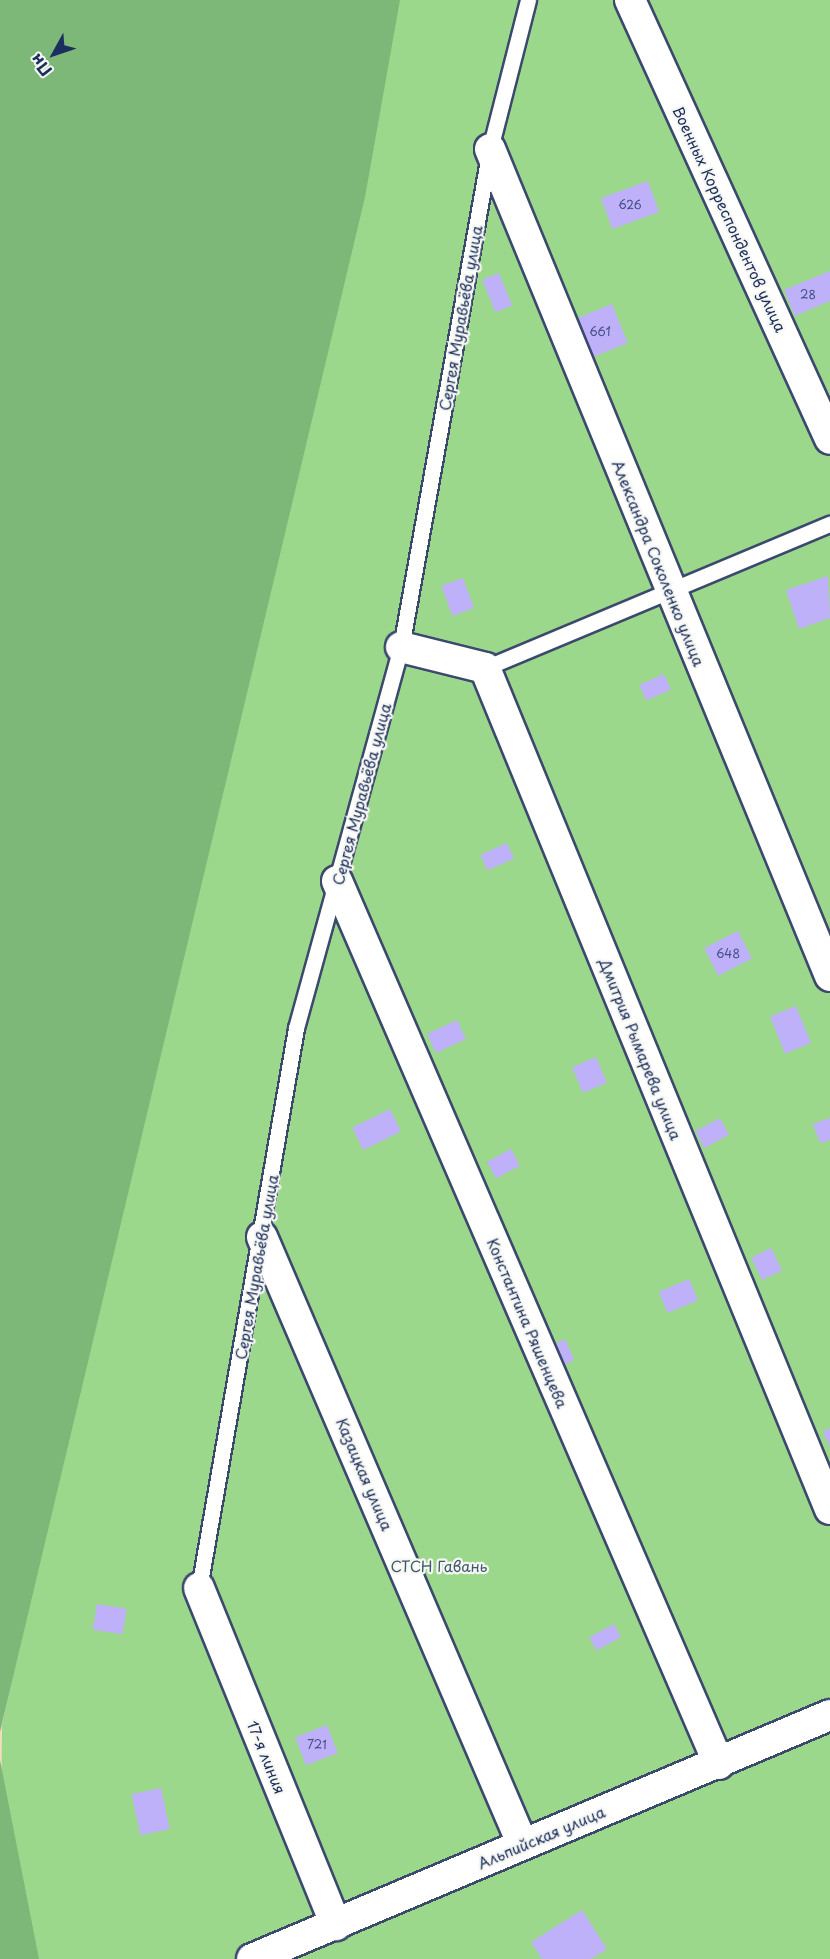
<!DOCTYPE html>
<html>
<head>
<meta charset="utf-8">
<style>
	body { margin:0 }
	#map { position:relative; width:830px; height:1959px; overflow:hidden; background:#f3ddc1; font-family:"Playpen Sans",sans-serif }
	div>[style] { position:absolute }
	.green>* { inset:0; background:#9cd88c }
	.forest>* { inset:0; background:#7db878 }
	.building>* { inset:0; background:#beb1f9; transform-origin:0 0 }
	.roads { filter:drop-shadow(2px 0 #3b496d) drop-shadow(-2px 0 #3b496d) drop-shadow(0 2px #3b496d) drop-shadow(0 -2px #3b496d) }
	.service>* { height:15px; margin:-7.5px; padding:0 7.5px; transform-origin:7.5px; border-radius:7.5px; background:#fff }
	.minor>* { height:30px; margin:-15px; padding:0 15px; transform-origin:15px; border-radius:15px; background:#fff }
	span { translate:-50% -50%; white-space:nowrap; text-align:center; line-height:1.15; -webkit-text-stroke:4.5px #f6f6f2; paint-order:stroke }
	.number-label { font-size:12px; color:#445085 }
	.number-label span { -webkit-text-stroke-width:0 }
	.street-label { font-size:15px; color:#1b2f5e }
	.park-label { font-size:15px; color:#3b596a }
	.north { position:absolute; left:24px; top:24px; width:60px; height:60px; -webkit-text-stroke:4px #f6f6f2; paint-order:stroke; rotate:230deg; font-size:16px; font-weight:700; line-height:24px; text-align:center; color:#1b2f5e }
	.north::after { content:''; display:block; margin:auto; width:21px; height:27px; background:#1b2f5e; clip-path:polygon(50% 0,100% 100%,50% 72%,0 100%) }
</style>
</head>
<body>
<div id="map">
	<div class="green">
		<div style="clip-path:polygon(391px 0,830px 0,830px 1959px,0 1959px,2px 1725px)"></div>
	</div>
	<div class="forest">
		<div style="clip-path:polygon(0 0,400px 0,365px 197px,0 1732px)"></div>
		<div style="clip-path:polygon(0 1760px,39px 1959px,0 1959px)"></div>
	</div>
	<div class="building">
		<div style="left:648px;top:181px;width:33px;height:50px;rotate:70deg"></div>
		<div style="clip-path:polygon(830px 271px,830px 301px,795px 316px,784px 290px)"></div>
		<div style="left:499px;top:273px;width:35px;height:18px;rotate:68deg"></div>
		<div style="left:612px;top:304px;width:42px;height:44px;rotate:68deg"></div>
		<div style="clip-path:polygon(828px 576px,830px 618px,799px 629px,786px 590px)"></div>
		<div style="left:463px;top:578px;width:32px;height:23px;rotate:70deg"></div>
		<div style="left:664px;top:674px;width:17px;height:27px;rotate:66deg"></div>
		<div style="left:507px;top:843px;width:17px;height:29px;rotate:66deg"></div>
		<div style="left:738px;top:931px;width:31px;height:38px;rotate:63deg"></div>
		<div style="left:796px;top:1006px;width:40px;height:28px;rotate:68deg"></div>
		<div style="left:457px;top:1020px;width:21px;height:33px;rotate:65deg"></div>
		<div style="left:596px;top:1057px;width:28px;height:26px;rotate:67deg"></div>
		<div style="left:390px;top:1109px;width:25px;height:42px;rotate:64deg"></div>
		<div style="left:720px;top:1118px;width:19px;height:28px;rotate:62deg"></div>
		<div style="clip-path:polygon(830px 1118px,830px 1140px,820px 1143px,813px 1124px)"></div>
		<div style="left:511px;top:1149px;width:19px;height:27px;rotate:62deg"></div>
		<div style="left:771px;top:1248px;width:25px;height:22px;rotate:64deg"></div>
		<div style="left:689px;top:1279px;width:23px;height:33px;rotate:67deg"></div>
		<div style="clip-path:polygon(565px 1339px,574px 1360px,561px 1367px,553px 1345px)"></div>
		<div style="clip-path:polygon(830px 1428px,830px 1447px,823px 1432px)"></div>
		<div style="left:97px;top:1604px;width:30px;height:26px;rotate:9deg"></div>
		<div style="left:614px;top:1624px;width:15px;height:28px;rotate:62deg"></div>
		<div style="left:327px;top:1725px;width:30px;height:34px;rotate:69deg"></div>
		<div style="left:161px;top:1788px;width:42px;height:30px;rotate:78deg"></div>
		<div style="clip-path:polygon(582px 1910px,607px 1949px,591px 1959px,542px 1959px,531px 1942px)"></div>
	</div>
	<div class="roads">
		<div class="service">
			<div style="left:485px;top:668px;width:374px;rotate:-22.7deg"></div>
			<div style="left:199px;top:1588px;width:568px;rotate:-80.17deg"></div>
			<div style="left:296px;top:1028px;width:395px;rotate:-74.6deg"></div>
			<div style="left:401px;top:647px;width:506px;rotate:-79.87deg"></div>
			<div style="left:490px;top:149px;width:154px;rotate:-75.7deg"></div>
		</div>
		<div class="minor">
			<div style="left:630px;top:0;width:482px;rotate:65.5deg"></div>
			<div style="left:490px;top:149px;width:894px;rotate:67.65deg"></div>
			<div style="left:401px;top:647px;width:87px;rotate:14deg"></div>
			<div style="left:485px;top:668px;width:909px;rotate:67.7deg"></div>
			<div style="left:337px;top:881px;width:962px;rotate:66.61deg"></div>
			<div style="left:262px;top:1237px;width:659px;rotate:66.78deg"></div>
			<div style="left:199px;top:1588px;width:364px;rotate:67.9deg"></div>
			<div style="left:252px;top:1959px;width:627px;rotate:-22.89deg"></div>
		</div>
	</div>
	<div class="number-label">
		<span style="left:630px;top:205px">626</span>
		<span style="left:808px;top:295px">28</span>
		<span style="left:600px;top:332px">661</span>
		<span style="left:728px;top:954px">648</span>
		<span style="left:317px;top:1745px">721</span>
	</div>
	<div class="street-label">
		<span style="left:730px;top:219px;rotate:65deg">Военных Корреспондентов улица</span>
		<span style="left:460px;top:318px;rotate:-80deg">Сергея Муравьёва улица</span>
		<span style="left:659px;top:563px;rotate:68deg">Александра Соколенко улица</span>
		<span style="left:361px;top:794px;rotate:-75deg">Сергея Муравьёва улица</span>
		<span style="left:641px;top:1049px;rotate:68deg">Дмитрия Рымарева улица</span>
		<span style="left:256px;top:1267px;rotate:-80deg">Сергея Муравьёва улица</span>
		<span style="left:528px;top:1323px;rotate:67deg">Константина Ряшенцева</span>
		<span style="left:365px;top:1474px;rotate:67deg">Казацкая улица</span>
		<span style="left:267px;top:1757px;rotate:68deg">17-я линия</span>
		<span style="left:541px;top:1837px;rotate:-23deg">Альпийская улица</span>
	</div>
	<div class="park-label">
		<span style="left:439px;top:1566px">СТСН Гавань</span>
	</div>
	<div class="north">Пн</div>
</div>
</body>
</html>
